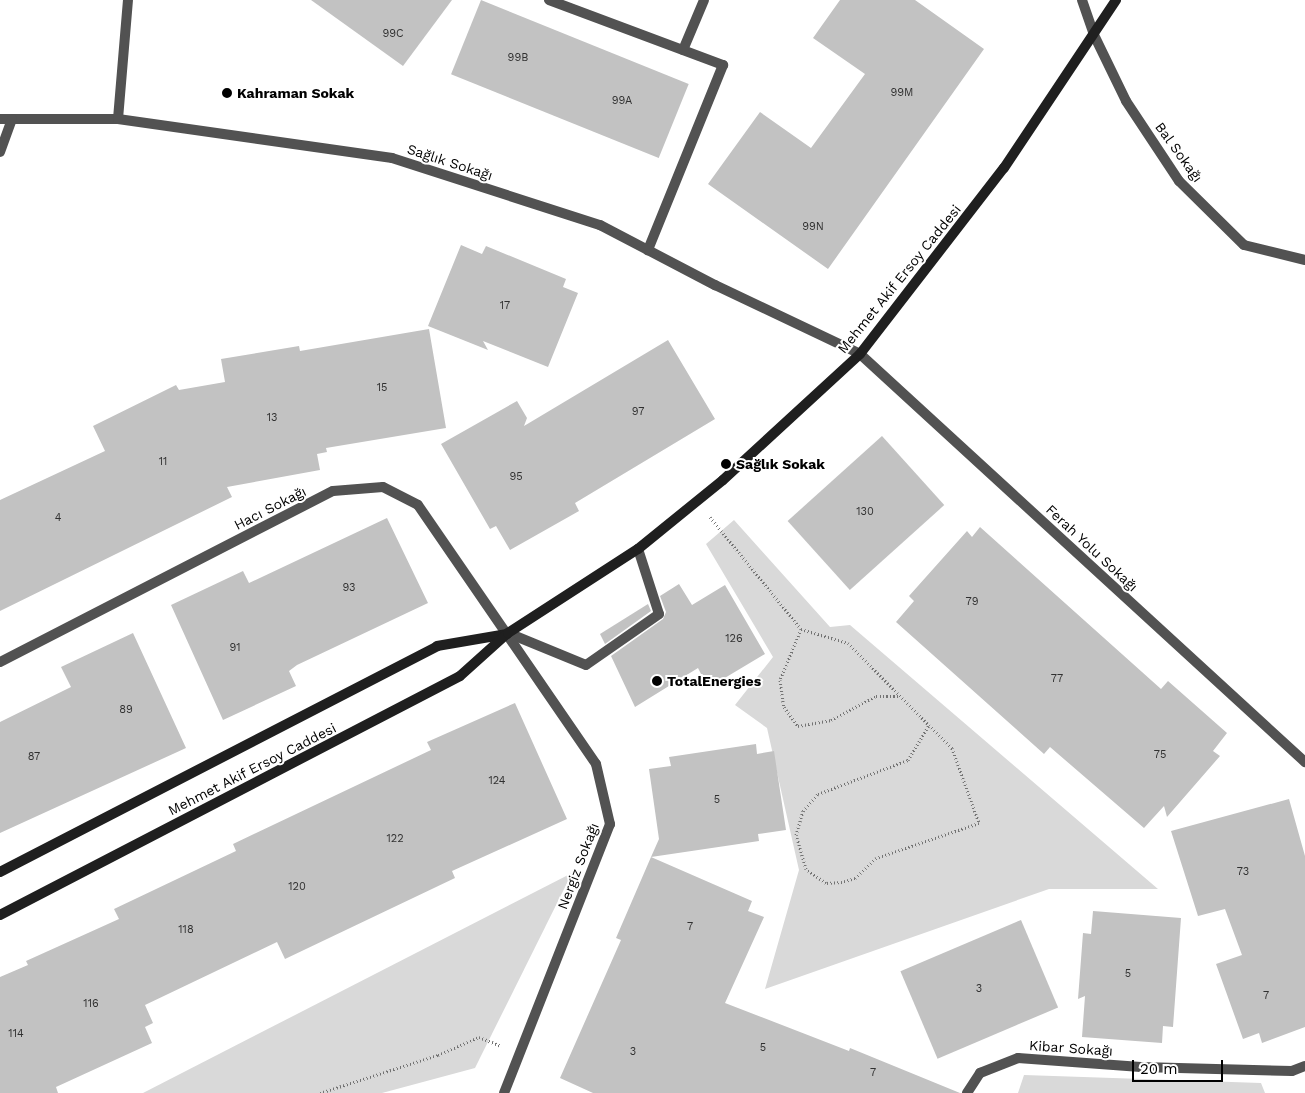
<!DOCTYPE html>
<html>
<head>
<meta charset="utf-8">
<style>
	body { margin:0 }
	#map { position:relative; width:1305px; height:1093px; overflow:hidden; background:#fff; font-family:"Work Sans",sans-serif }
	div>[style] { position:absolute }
	.green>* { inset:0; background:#d9d9d9 }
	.building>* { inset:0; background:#c2c2c2; transform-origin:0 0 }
	.path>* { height:3px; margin-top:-1.5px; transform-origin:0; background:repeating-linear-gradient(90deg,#747474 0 1px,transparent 0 3.5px) }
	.service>* { height:10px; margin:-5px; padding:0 5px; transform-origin:5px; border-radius:5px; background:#525252 }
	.minor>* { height:10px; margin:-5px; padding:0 5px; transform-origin:5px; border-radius:5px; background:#525252 }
	.secondary>* { height:10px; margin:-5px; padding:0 5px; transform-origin:5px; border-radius:5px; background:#1f1f1f }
	.dots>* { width:14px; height:14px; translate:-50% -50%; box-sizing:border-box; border:2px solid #fff; border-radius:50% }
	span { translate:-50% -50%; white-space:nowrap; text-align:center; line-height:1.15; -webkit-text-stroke:4px #fff; paint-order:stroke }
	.number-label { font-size:11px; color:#303030 }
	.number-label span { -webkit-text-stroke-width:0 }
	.poi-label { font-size:14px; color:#000; font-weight:700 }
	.left { translate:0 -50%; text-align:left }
	.street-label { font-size:14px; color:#000 }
	.scale { position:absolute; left:1132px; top:1060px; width:91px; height:22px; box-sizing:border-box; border:2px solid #000; border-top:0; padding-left:6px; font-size:15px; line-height:18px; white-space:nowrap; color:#000; -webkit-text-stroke:4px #fff; paint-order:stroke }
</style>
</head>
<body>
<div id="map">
	<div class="green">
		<div style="clip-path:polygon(734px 520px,830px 627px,850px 625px,1158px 889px,1049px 889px,765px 989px,799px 870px,767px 728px,735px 705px,773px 657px,706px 544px)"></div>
		<div style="clip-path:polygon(572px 873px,475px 1068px,382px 1093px,143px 1093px)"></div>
		<div style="clip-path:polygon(1024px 1075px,1261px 1083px,1265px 1093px,1018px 1093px)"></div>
	</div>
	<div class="building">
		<div style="clip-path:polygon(311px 0,452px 0,403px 66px)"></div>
		<div style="left:481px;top:0;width:224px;height:80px;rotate:22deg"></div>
		<div style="clip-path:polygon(840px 0,915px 0,984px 49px,828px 269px,708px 184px,760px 112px,811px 148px,865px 74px,813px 38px)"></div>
		<div style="clip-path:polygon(461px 245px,482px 254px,486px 246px,566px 279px,563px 287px,578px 293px,548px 367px,483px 341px,488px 350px,428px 326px)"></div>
		<div style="clip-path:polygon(429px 329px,446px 428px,326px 448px,327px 452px,317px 454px,320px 470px,227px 487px,232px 497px,0 611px,0 500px,105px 451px,93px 426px,176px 385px,179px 390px,225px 382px,221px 359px,299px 346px,300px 351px)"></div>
		<div style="clip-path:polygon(668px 340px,715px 419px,575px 503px,579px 511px,510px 550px,496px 526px,490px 529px,441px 444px,517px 401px,527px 418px,524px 426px)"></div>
		<div style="left:882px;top:436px;width:93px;height:127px;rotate:48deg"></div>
		<div style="clip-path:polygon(387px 518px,428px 603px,297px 665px,289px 671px,296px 686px,223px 720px,171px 605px,243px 571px,249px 583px)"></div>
		<div style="clip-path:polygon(980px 527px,1161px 689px,1168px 681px,1227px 733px,1213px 751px,1220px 756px,1167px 817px,1164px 806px,1144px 828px,1050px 747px,1044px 754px,896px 622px,914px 601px,909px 596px,967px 531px,972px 537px)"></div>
		<div style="clip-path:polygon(679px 584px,692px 605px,725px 585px,765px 654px,708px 688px,698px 668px,635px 707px,611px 656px,663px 619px,666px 612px,660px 596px)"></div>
		<div style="clip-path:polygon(648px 604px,651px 611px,605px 644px,600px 634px)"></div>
		<div style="clip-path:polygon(133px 633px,186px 748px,0 833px,0 722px,71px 687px,61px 667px)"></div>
		<div style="clip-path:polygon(515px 703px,567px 819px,452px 871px,455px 878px,285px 959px,277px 942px,145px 1005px,153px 1023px,145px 1027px,152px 1043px,56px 1087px,58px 1093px,0 1093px,0 977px,28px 965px,26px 961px,119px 919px,114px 909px,236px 851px,233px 844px,431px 750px,427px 742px)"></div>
		<div style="clip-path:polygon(756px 744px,757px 754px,774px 751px,786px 830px,758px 834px,759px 841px,651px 857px,659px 839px,649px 769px,671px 766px,669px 757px)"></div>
		<div style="clip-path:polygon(1289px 799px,1305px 856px,1305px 1027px,1262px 1043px,1259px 1033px,1243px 1039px,1216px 964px,1242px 955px,1225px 909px,1198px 916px,1171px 831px)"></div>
		<div style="clip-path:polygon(651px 857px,752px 901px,748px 911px,764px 917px,725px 1003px,849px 1051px,850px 1048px,960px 1093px,593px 1093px,560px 1078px,621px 940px,616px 938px)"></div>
		<div style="clip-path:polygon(1093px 911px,1181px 918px,1173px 1027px,1163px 1026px,1162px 1043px,1082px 1037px,1085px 996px,1078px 999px,1083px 933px,1091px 934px)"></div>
		<div style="left:1021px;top:920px;width:95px;height:131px;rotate:67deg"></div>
	</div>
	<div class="path">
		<div style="left:710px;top:517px;width:144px;rotate:50.9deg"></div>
		<div style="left:801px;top:629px;width:49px;rotate:16.6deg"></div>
		<div style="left:848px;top:643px;width:115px;rotate:45.4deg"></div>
		<div style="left:929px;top:725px;width:33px;rotate:45deg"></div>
		<div style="left:952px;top:748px;width:80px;rotate:70.2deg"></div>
		<div style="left:979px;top:823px;width:109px;rotate:161.2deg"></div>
		<div style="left:876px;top:858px;width:29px;rotate:136deg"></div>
		<div style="left:855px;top:878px;width:14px;rotate:163deg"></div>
		<div style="left:842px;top:882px;width:16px;rotate:176deg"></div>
		<div style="left:826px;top:883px;width:24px;rotate:-145deg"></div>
		<div style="left:806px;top:869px;width:35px;rotate:-106deg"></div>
		<div style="left:796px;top:835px;width:25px;rotate:-74deg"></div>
		<div style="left:803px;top:811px;width:23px;rotate:-49deg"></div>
		<div style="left:818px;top:794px;width:96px;rotate:-20.7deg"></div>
		<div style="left:908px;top:760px;width:41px;rotate:-59deg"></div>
		<div style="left:801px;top:629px;width:55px;rotate:112.4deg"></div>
		<div style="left:780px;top:680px;width:27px;rotate:82deg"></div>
		<div style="left:784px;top:707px;width:24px;rotate:54deg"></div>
		<div style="left:798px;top:726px;width:34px;rotate:-10deg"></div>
		<div style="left:831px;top:720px;width:51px;rotate:-28.1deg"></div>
		<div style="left:876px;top:696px;width:24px"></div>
		<div style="left:320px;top:1093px;width:124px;rotate:-17.9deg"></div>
		<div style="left:438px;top:1055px;width:45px;rotate:-23.7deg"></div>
		<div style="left:479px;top:1037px;width:24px;rotate:22deg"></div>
	</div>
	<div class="service">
		<div style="left:549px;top:0;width:186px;rotate:20.5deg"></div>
		<div style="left:723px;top:65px;width:200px;rotate:112.1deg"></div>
		<div style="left:683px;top:50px;width:54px;rotate:-67.2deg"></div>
		<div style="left:508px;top:633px;width:84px;rotate:22.3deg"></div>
		<div style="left:586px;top:665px;width:89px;rotate:-34.9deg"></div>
		<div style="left:659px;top:614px;width:68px;rotate:-107.9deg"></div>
	</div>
	<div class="minor">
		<div style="left:1082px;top:0;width:37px;rotate:71deg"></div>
		<div style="left:1094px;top:35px;width:73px;rotate:64.1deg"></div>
		<div style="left:1126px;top:101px;width:96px;rotate:56.5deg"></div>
		<div style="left:1179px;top:181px;width:91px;rotate:44.6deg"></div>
		<div style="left:1244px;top:245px;width:63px;rotate:13.8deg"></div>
		<div style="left:0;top:119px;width:118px"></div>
		<div style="left:118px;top:119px;width:277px;rotate:8.1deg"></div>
		<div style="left:392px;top:158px;width:219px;rotate:17.9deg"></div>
		<div style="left:600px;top:225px;width:130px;rotate:27.6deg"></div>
		<div style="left:715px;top:285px;width:161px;rotate:25.4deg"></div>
		<div style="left:860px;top:354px;width:604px;rotate:42.52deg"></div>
		<div style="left:118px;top:119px;width:119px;rotate:-85.2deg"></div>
		<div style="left:0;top:152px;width:35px;rotate:-70deg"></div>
		<div style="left:0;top:662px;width:374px;rotate:-27.2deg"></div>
		<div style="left:333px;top:491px;width:50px;rotate:-4.6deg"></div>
		<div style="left:383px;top:487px;width:39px;rotate:27deg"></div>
		<div style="left:418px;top:505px;width:314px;rotate:55.5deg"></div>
		<div style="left:596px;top:764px;width:62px;rotate:76.9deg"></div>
		<div style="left:610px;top:824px;width:289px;rotate:111.5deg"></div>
		<div style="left:967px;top:1093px;width:24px;rotate:-57deg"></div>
		<div style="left:980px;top:1073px;width:41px;rotate:-21.5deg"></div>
		<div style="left:1018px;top:1058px;width:123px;rotate:4.2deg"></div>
		<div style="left:1141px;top:1067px;width:151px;rotate:1.5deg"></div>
		<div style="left:1292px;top:1071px;width:14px;rotate:-21deg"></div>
	</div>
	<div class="secondary">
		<div style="left:0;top:872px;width:492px;rotate:-27.3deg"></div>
		<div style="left:437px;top:646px;width:71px;rotate:-9.7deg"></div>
		<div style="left:0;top:915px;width:518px;rotate:-27.45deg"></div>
		<div style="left:460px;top:676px;width:64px;rotate:-41.9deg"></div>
		<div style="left:508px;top:633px;width:155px;rotate:-32.9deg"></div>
		<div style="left:638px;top:549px;width:109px;rotate:-39.1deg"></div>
		<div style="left:723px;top:480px;width:186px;rotate:-42.6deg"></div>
		<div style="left:860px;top:354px;width:235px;rotate:-52.3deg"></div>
		<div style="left:1004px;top:168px;width:202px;rotate:-56.3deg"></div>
	</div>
	<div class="dots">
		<div style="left:227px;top:93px;background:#000"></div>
		<div style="left:726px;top:464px;background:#000"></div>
		<div style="left:657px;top:681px;background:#000"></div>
	</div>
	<div class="number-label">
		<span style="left:393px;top:34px">99C</span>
		<span style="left:518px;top:58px">99B</span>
		<span style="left:902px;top:93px">99M</span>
		<span style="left:622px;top:101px">99A</span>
		<span style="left:813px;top:227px">99N</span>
		<span style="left:505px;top:306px">17</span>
		<span style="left:382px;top:388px">15</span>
		<span style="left:638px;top:412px">97</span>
		<span style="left:272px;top:418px">13</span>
		<span style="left:163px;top:462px">11</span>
		<span style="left:516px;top:477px">95</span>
		<span style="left:865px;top:512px">130</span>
		<span style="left:58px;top:518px">4</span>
		<span style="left:349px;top:588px">93</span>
		<span style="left:972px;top:602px">79</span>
		<span style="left:734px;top:639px">126</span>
		<span style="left:235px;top:648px">91</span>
		<span style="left:1057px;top:679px">77</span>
		<span style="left:126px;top:710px">89</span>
		<span style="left:1160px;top:755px">75</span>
		<span style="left:34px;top:757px">87</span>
		<span style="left:497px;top:781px">124</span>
		<span style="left:717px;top:800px">5</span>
		<span style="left:395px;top:839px">122</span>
		<span style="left:1243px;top:872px">73</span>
		<span style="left:297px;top:887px">120</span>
		<span style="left:690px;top:927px">7</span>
		<span style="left:186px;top:930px">118</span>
		<span style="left:1128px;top:974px">5</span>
		<span style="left:979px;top:989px">3</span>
		<span style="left:1266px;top:996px">7</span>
		<span style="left:91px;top:1004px">116</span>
		<span style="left:16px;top:1034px">114</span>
		<span style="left:763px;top:1048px">5</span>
		<span style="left:633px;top:1052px">3</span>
		<span style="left:873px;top:1073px">7</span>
	</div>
	<div class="poi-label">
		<span class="left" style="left:237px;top:93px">Kahraman Sokak</span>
		<span class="left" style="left:736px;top:464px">Sağlık Sokak</span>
		<span class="left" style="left:667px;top:681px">TotalEnergies</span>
	</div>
	<div class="street-label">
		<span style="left:1179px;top:152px;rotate:54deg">Bal Sokağı</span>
		<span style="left:450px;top:162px;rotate:18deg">Sağlık Sokağı</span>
		<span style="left:899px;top:279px;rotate:-51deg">Mehmet Akif Ersoy Caddesi</span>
		<span style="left:270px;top:508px;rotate:-27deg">Hacı Sokağı</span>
		<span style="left:1092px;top:548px;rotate:43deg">Ferah Yolu Sokağı</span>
		<span style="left:252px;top:769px;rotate:-27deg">Mehmet Akif Ersoy Caddesi</span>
		<span style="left:578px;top:866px;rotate:-69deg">Nergiz Sokağı</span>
		<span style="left:1071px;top:1048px;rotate:4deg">Kibar Sokağı</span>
	</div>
	<div class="scale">20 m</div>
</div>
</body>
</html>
